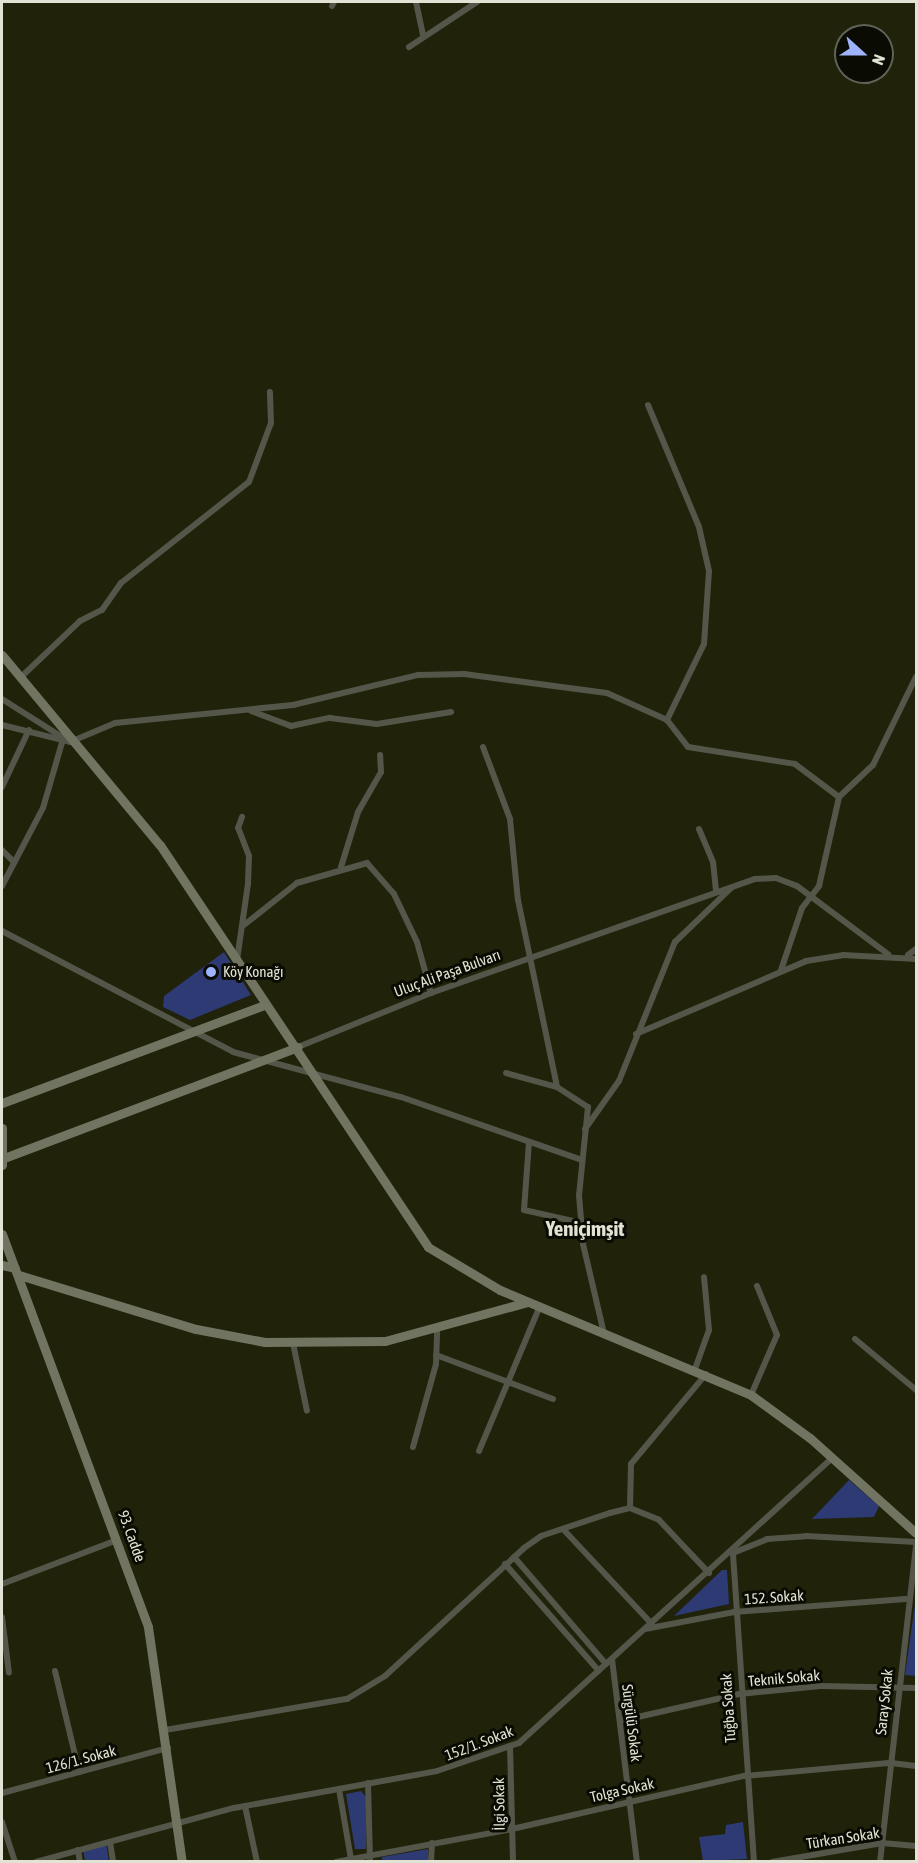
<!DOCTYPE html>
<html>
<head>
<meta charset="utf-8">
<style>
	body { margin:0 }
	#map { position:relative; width:918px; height:1863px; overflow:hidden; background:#202209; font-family:"Asap Condensed",sans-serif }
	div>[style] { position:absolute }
	.green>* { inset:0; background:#2d3a73 }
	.street>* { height:6px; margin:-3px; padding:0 3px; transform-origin:3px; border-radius:3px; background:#54564a }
	.secondary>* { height:9px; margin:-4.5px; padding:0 4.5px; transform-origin:4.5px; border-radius:4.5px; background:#727462 }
	.dots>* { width:16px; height:16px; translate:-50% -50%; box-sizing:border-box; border:3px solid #0a0b03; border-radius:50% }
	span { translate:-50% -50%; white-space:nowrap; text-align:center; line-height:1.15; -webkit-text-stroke:6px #0a0b03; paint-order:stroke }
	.poi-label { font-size:15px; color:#e2e3d4 }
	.left { translate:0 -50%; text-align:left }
	.street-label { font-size:15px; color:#e2e3d4 }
	.district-label { font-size:21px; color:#e2e3d4; font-weight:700 }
	.frame { position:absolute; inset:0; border:3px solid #e2e3d4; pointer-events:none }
	.north { position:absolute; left:834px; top:24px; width:60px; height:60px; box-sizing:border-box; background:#0a0b03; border:2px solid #606157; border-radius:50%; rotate:111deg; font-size:16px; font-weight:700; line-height:24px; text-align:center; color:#e2e3d4 }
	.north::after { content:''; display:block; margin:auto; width:21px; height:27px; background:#9fb3fd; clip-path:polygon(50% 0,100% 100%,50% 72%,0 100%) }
</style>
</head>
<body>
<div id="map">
	<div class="green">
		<div style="clip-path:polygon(224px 952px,251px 995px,190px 1020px,163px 1007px,164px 996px)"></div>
		<div style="clip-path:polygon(849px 1480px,879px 1506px,874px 1517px,812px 1519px)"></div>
		<div style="clip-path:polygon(722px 1570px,727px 1570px,729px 1604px,674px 1616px)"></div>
		<div style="clip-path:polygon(916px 1597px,916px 1676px,905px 1675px)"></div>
		<div style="clip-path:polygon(361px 1791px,367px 1798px,366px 1849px,355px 1849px,346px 1794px)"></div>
		<div style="clip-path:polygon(743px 1822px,747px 1859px,703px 1861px,699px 1837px,725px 1834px,726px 1825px)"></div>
		<div style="clip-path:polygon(106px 1843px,109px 1861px,85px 1861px,83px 1849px)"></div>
		<div style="clip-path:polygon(428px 1849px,428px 1861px,382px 1861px,382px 1857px)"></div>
	</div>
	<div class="street">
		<div style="left:416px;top:2px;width:35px;rotate:78deg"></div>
		<div style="left:332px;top:6px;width:4px;rotate:-63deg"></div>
		<div style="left:409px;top:47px;width:82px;rotate:-33.5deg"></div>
		<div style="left:648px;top:405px;width:132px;rotate:67.3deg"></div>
		<div style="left:699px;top:527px;width:45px;rotate:77.2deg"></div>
		<div style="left:709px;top:571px;width:73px;rotate:93.9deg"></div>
		<div style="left:704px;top:644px;width:85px;rotate:116deg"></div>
		<div style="left:20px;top:678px;width:83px;rotate:-43.5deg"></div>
		<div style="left:80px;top:621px;width:25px;rotate:-27deg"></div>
		<div style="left:102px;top:610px;width:33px;rotate:-55deg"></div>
		<div style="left:121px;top:583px;width:163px;rotate:-38.3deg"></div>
		<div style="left:249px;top:482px;width:63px;rotate:-69.6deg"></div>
		<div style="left:271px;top:423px;width:31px;rotate:-92deg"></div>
		<div style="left:2px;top:699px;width:71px;rotate:32.3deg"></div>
		<div style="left:251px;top:711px;width:43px;rotate:20.6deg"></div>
		<div style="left:291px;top:726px;width:40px;rotate:-12deg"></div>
		<div style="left:330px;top:718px;width:47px;rotate:7.3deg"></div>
		<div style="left:377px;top:724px;width:75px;rotate:-9.2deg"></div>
		<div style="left:2px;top:725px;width:70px;rotate:14deg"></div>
		<div style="left:70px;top:742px;width:49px;rotate:-22.9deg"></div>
		<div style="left:115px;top:723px;width:179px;rotate:-5.8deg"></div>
		<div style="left:293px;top:705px;width:129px;rotate:-13.5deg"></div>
		<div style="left:418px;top:675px;width:46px;rotate:-1.2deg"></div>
		<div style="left:464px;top:674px;width:144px;rotate:7.6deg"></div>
		<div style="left:607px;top:693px;width:66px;rotate:24.2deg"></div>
		<div style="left:667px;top:720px;width:34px;rotate:52deg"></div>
		<div style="left:688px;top:747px;width:108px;rotate:9deg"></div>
		<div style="left:795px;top:764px;width:55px;rotate:36.9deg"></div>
		<div style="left:483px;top:747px;width:77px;rotate:69.4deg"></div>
		<div style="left:510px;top:819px;width:81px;rotate:84.4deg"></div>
		<div style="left:518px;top:900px;width:191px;rotate:78.2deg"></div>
		<div style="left:557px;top:1087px;width:37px;rotate:33deg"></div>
		<div style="left:588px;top:1107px;width:88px;rotate:95.8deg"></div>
		<div style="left:579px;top:1195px;width:49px;rotate:85.3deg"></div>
		<div style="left:583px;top:1244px;width:87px;rotate:76.8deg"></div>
		<div style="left:2px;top:787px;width:63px;rotate:-64.7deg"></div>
		<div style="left:699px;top:829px;width:36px;rotate:67deg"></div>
		<div style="left:713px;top:862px;width:29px;rotate:84deg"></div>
		<div style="left:2px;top:850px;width:17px;rotate:45deg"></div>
		<div style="left:341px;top:867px;width:58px;rotate:-72.8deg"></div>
		<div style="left:358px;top:812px;width:46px;rotate:-60.1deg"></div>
		<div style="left:381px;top:772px;width:17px;rotate:-93deg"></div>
		<div style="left:2px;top:886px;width:88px;rotate:-62.3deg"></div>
		<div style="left:43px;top:808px;width:72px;rotate:-73.8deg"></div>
		<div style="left:244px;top:925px;width:68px;rotate:-38.4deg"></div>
		<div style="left:297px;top:883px;width:73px;rotate:-15.9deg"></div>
		<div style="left:367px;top:863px;width:41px;rotate:48.9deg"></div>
		<div style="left:394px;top:894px;width:53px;rotate:64.4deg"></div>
		<div style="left:417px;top:942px;width:53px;rotate:74.6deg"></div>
		<div style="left:2px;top:931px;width:261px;rotate:27.6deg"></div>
		<div style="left:233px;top:1052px;width:174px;rotate:15deg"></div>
		<div style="left:401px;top:1097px;width:192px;rotate:19.2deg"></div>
		<div style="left:908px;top:955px;width:10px;rotate:-37deg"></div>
		<div style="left:237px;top:960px;width:77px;rotate:-81.8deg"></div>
		<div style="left:248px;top:884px;width:28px;rotate:-88deg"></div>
		<div style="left:249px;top:856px;width:30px;rotate:-111deg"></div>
		<div style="left:238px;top:828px;width:12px;rotate:-70deg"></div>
		<div style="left:781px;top:970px;width:65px;rotate:-71.3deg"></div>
		<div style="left:802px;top:908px;width:28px;rotate:-52deg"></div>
		<div style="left:819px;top:886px;width:91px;rotate:-77.3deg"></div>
		<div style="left:839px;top:797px;width:47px;rotate:-43.3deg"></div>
		<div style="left:873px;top:765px;width:98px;rotate:-64deg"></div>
		<div style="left:636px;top:1034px;width:185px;rotate:-23.2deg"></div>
		<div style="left:806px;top:961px;width:37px;rotate:-9deg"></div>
		<div style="left:843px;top:955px;width:73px;rotate:3.1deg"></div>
		<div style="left:298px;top:1047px;width:144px;rotate:-22.1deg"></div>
		<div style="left:431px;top:993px;width:343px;rotate:-19.4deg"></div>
		<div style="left:755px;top:879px;width:21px;rotate:-3deg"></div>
		<div style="left:776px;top:878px;width:22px;rotate:21deg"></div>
		<div style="left:797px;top:886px;width:114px;rotate:36.8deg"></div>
		<div style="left:506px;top:1073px;width:53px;rotate:15.4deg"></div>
		<div style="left:585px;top:1129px;width:59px;rotate:-54.7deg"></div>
		<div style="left:619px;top:1081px;width:150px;rotate:-68.1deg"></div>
		<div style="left:675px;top:942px;width:78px;rotate:-44deg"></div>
		<div style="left:529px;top:1142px;width:68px;rotate:94.2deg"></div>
		<div style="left:524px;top:1210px;width:59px;rotate:12.6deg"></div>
		<div style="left:855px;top:1339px;width:80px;rotate:39.9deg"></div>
		<div style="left:293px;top:1343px;width:69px;rotate:78.4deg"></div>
		<div style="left:436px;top:1355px;width:125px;rotate:20.6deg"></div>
		<div style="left:695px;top:1369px;width:41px;rotate:-70.3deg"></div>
		<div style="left:709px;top:1330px;width:53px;rotate:-95.4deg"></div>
		<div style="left:751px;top:1395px;width:65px;rotate:-66.6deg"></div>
		<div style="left:777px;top:1335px;width:53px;rotate:-112.2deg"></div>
		<div style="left:413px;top:1447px;width:86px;rotate:-74.5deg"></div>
		<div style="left:436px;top:1364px;width:36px;rotate:-88deg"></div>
		<div style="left:479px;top:1451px;width:157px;rotate:-67.2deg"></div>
		<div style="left:630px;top:1508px;width:44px;rotate:-88.7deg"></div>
		<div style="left:631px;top:1464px;width:117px;rotate:-50.2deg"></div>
		<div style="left:563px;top:1529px;width:129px;rotate:46.9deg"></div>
		<div style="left:514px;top:1557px;width:141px;rotate:49.3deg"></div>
		<div style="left:505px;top:1564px;width:142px;rotate:48.7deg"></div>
		<div style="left:2px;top:1584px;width:123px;rotate:-20.9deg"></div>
		<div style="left:2px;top:1617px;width:56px;rotate:82.9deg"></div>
		<div style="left:645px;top:1629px;width:91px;rotate:-10.8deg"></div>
		<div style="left:734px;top:1612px;width:172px;rotate:-4.3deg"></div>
		<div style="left:612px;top:1659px;width:205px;rotate:83deg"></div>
		<div style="left:55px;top:1671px;width:104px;rotate:76.6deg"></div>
		<div style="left:620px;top:1721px;width:122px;rotate:-12.8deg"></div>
		<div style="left:739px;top:1694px;width:82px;rotate:-5.6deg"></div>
		<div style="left:821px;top:1686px;width:95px;rotate:1.2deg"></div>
		<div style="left:165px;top:1730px;width:185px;rotate:-9.7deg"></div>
		<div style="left:347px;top:1699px;width:44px;rotate:-31.2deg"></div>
		<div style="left:385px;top:1676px;width:189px;rotate:-42.6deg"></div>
		<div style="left:524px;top:1548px;width:21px;rotate:-35deg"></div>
		<div style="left:541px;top:1536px;width:73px;rotate:-18.4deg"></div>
		<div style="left:610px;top:1513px;width:21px;rotate:-14deg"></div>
		<div style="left:630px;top:1508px;width:31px;rotate:22deg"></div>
		<div style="left:659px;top:1520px;width:73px;rotate:46.7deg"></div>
		<div style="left:510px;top:1746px;width:116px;rotate:88.5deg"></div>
		<div style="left:368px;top:1783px;width:79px;rotate:88.5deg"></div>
		<div style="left:339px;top:1789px;width:71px;rotate:80.3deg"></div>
		<div style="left:2px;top:1793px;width:172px;rotate:-15.2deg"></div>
		<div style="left:245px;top:1806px;width:57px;rotate:77.9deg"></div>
		<div style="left:2px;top:1822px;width:42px;rotate:72deg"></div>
		<div style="left:110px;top:1842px;width:20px;rotate:81deg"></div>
		<div style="left:78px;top:1850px;width:12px;rotate:81deg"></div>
		<div style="left:36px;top:1862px;width:205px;rotate:-15.3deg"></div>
		<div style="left:234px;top:1808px;width:206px;rotate:-10.3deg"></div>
		<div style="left:437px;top:1771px;width:87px;rotate:-18.9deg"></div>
		<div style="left:519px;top:1743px;width:423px;rotate:-42.3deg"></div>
		<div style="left:336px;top:1862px;width:179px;rotate:-10.6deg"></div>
		<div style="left:512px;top:1829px;width:238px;rotate:-12.9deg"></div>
		<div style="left:744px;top:1776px;width:148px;rotate:-5.1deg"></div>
		<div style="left:891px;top:1763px;width:25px;rotate:7deg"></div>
		<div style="left:431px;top:1862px;width:19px;rotate:-87deg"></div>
		<div style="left:754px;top:1862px;width:310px;rotate:-93.9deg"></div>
		<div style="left:733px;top:1553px;width:37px;rotate:-22deg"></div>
		<div style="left:767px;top:1539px;width:39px;rotate:-4deg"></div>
		<div style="left:806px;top:1536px;width:110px;rotate:3.1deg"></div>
		<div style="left:772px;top:1862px;width:112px;rotate:-9.8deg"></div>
		<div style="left:882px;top:1843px;width:34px;rotate:5deg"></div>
		<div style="left:880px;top:1862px;width:318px;rotate:-83.5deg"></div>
	</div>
	<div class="secondary">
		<div style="left:2px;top:655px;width:247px;rotate:50.3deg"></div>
		<div style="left:160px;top:845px;width:483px;rotate:56.3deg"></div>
		<div style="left:428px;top:1247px;width:84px;rotate:30.8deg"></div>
		<div style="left:500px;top:1290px;width:272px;rotate:22.7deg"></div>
		<div style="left:751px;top:1395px;width:73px;rotate:36.1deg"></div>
		<div style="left:810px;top:1438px;width:142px;rotate:41.9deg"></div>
		<div style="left:2px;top:1103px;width:280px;rotate:-20.5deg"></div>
		<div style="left:2px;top:1128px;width:37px;rotate:90deg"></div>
		<div style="left:4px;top:1158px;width:314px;rotate:-20.7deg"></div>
		<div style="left:2px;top:1234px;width:419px;rotate:69.6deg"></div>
		<div style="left:148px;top:1627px;width:237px;rotate:81.8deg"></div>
		<div style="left:2px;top:1265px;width:13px;rotate:13deg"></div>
		<div style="left:19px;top:1275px;width:185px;rotate:17deg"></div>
		<div style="left:196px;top:1329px;width:70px;rotate:10.7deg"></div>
		<div style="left:265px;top:1342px;width:120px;rotate:-0.5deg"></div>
		<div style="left:385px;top:1341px;width:148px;rotate:-15.3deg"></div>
	</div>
	<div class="dots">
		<div style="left:211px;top:972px;background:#9fb3fd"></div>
	</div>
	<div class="poi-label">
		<span class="left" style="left:223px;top:972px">Köy Konağı</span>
	</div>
	<div class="street-label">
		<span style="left:447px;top:973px;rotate:-20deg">Uluç Ali Paşa Bulvarı</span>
		<span style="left:132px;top:1536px;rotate:70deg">93. Cadde</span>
		<span style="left:774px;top:1597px;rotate:-4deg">152. Sokak</span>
		<span style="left:784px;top:1678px;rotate:-5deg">Teknik Sokak</span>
		<span style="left:884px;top:1702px;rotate:-84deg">Saray Sokak</span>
		<span style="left:728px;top:1708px;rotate:-94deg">Tuğba Sokak</span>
		<span style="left:632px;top:1723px;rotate:83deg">Sürgülü Sokak</span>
		<span style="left:479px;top:1743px;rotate:-21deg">152/1. Sokak</span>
		<span style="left:81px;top:1759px;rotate:-15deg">126/1. Sokak</span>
		<span style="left:622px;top:1790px;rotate:-13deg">Tolga Sokak</span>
		<span style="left:499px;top:1804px;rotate:-91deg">İlgi Sokak</span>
		<span style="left:843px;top:1838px;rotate:-9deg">Türkan Sokak</span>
	</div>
	<div class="district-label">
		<span style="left:585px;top:1228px">Yeniçimşit</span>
	</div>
	<div class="frame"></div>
	<div class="north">N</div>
</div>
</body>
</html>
